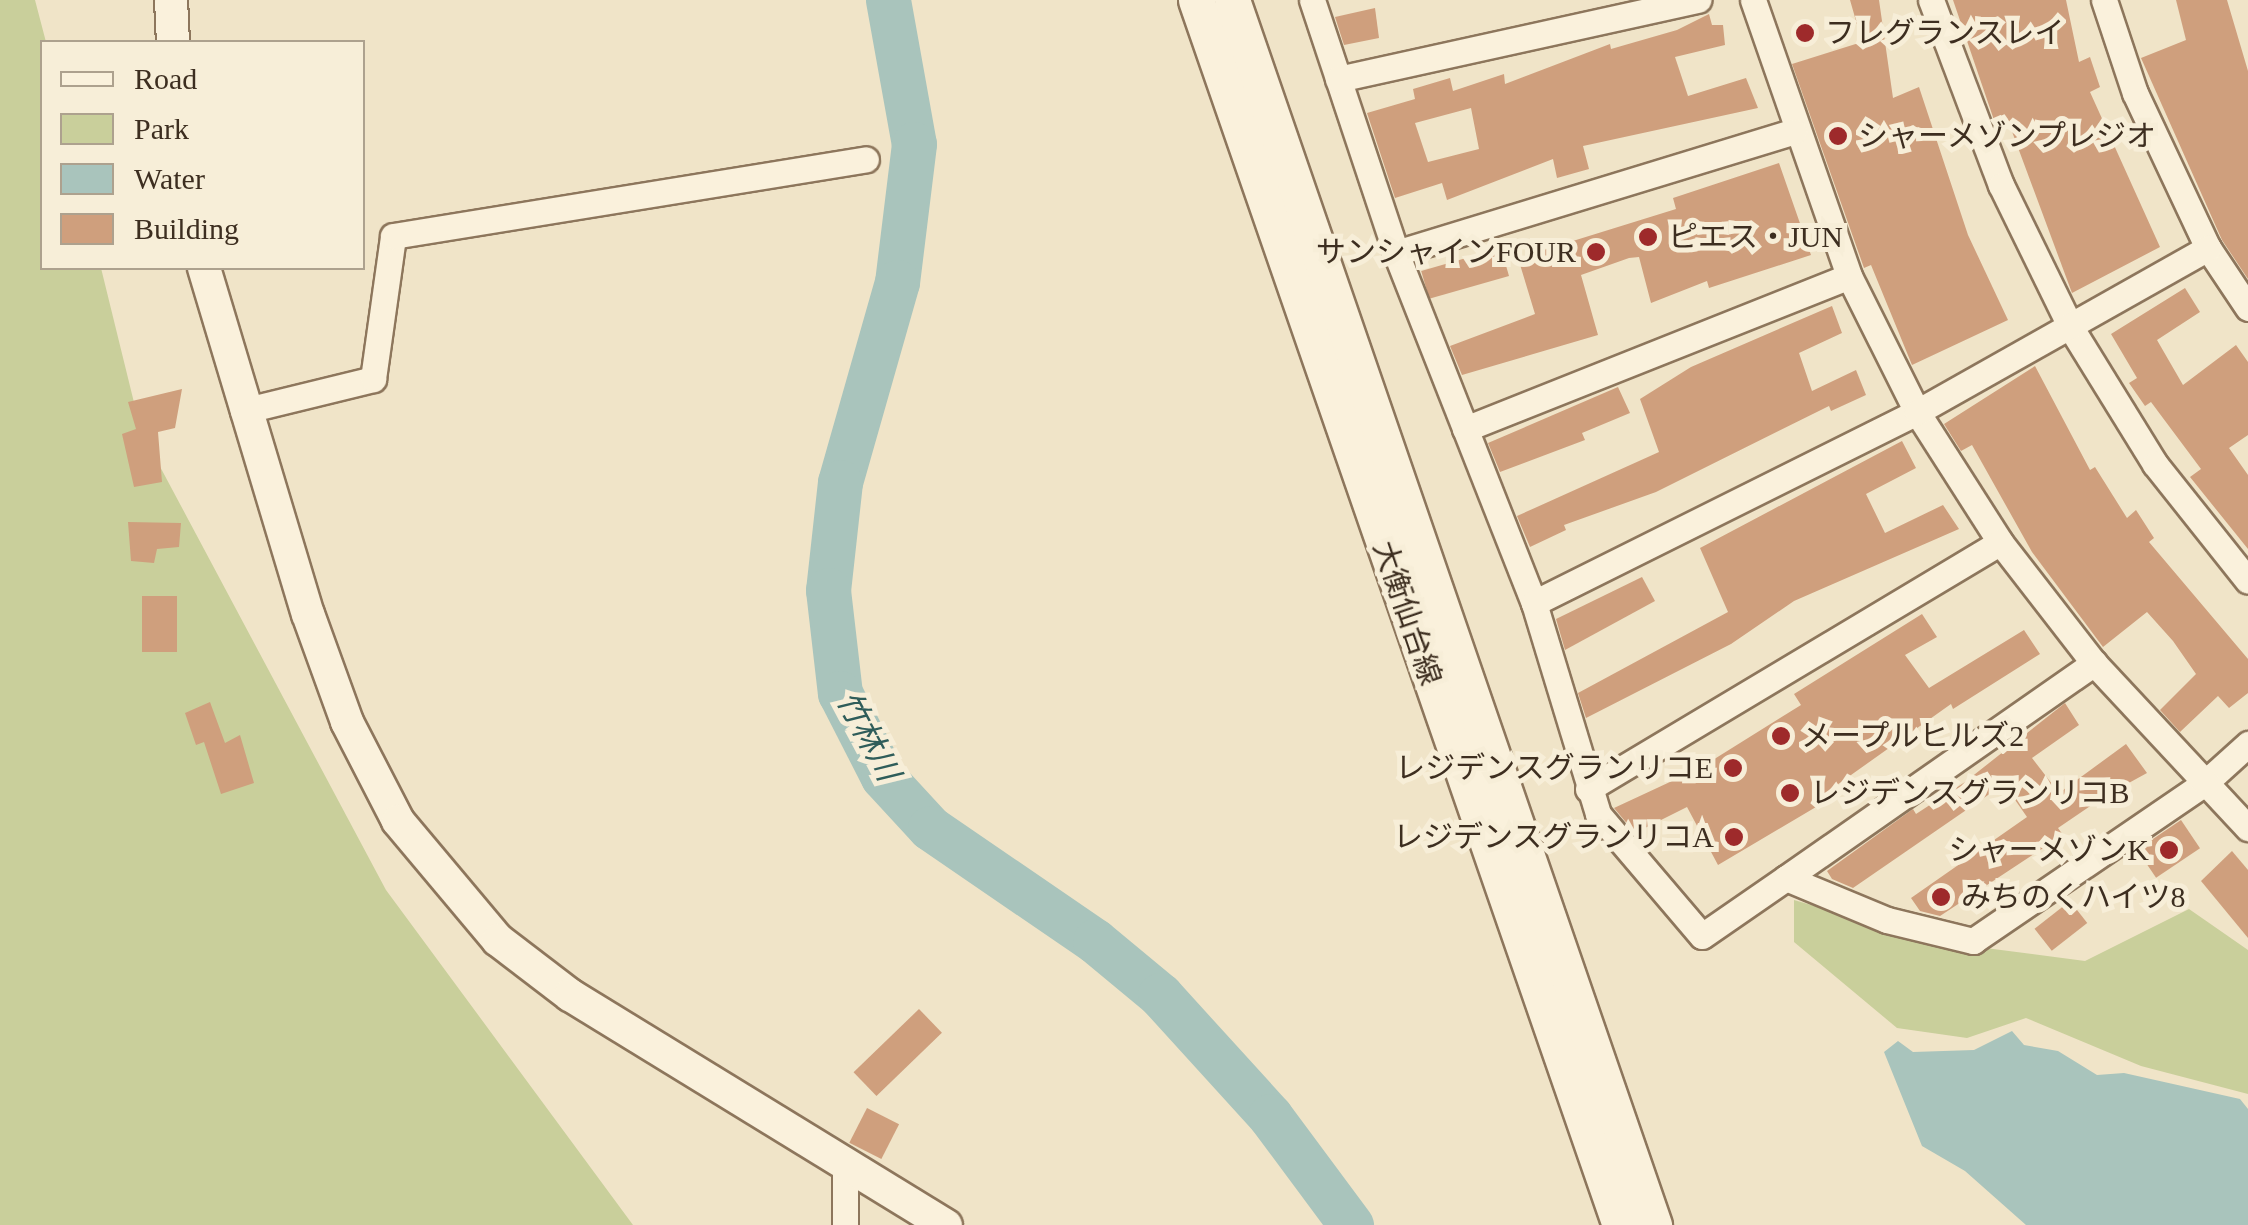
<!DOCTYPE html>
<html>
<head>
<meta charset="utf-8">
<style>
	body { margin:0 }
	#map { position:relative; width:2248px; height:1225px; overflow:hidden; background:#f0e4c8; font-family:"Times New Roman","Noto Sans JP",serif }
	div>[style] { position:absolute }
	.green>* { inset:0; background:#c9cf9b }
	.water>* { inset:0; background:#a9c4bc }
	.river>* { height:45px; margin:-22.5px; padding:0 22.5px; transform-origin:22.5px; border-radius:22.5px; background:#a9c4bc }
	.building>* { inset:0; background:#cf9f7d; transform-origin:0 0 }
	.roads { filter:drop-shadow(2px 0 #8d765c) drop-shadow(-2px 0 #8d765c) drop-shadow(0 2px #8d765c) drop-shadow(0 -2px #8d765c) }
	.minor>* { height:25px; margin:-12.5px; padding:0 12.5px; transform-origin:12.5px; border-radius:12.5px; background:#faf1dc }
	.tertiary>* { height:32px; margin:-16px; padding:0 16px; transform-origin:16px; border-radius:16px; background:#faf1dc }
	.secondary>* { height:35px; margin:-17.5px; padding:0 17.5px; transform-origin:17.5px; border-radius:17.5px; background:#faf1dc }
	.dots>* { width:28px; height:28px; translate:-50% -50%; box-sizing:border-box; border:5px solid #f7eed8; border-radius:50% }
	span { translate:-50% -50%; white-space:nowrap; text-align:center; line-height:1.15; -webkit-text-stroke:10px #f7eed8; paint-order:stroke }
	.poi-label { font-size:30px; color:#3d2e20 }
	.left { translate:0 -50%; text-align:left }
	.right { translate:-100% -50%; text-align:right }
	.street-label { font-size:30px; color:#3d2e20 }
	.water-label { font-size:32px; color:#2f5d5a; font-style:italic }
	.legend { position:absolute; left:40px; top:40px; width:325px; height:230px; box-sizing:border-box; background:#f7eed8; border:2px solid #ada18e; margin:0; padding:12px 18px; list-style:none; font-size:30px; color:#3d2e20 }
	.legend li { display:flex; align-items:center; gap:20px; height:50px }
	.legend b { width:50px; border:2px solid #ada18e }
</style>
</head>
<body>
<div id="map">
	<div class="green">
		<div style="clip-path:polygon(0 0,35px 0,46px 42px,42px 268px,101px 268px,141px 431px,386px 890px,633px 1225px,0 1225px)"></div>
		<div style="clip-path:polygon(1794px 900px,1939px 942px,2085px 961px,2189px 909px,2248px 950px,2248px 1094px,2141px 1066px,2026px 1018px,1967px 1038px,1897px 1028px,1794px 942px)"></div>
	</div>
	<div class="water">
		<div style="clip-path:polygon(2012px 1031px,2024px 1045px,2058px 1051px,2097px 1075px,2124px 1073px,2240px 1099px,2248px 1109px,2248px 1225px,2026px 1225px,1965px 1171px,1922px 1146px,1884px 1052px,1898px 1041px,1913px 1052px,1974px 1050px)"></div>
	</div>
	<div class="river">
		<div style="left:888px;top:0;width:146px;rotate:79.8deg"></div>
		<div style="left:914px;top:144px;width:139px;rotate:97deg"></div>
		<div style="left:897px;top:282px;width:208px;rotate:105.9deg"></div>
		<div style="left:840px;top:482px;width:109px;rotate:96.3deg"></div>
		<div style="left:828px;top:590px;width:104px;rotate:83.4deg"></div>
		<div style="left:840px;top:693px;width:94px;rotate:62.9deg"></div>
		<div style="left:883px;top:777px;width:69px;rotate:47.3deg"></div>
		<div style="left:930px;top:828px;width:200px;rotate:34.4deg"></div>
		<div style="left:1095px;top:941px;width:85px;rotate:39.7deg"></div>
		<div style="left:1160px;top:995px;width:164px;rotate:47.7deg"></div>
		<div style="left:1270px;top:1116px;width:136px;rotate:53.4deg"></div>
	</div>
	<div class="building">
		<div style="clip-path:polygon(1850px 0,1879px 0,1893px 98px,1919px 87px,1968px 235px,2008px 320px,1912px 365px,1871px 265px,1864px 268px,1792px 64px,1862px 42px)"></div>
		<div style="clip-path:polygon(1953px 0,2066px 0,2079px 62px,2090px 57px,2100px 87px,2090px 92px,2160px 247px,2072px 293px,2007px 118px,1995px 123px)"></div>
		<div style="clip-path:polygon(2176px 0,2227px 0,2248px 71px,2248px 279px,2222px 240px,2141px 58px,2186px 40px)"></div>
		<div style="clip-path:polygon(1375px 8px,1379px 38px,1344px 45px,1335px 17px)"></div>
		<div style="clip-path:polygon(evenodd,1709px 14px,1712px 25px,1723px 25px,1725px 45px,1675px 57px,1688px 96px,1746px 78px,1758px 108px,1583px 146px,1589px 169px,1557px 178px,1553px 159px,1447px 200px,1442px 183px,1395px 198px,1367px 113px,1415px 99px,1413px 89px,1450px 78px,1453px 91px,1504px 74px,1505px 84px,1610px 44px,1611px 49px,1677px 30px,1709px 14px,1471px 108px,1479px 149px,1428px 162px,1415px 123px,1471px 108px)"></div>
		<div style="clip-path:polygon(1779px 163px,1811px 255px,1709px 288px,1707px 281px,1651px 303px,1639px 257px,1629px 258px,1581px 275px,1598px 335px,1462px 375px,1450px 346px,1535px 314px,1518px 258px,1676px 209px,1673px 198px)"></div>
		<div style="left:1501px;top:248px;width:29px;height:83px;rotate:74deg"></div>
		<div style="clip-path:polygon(2185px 288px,2200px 312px,2157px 340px,2183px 385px,2236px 345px,2248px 362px,2248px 435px,2229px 448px,2248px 475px,2248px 549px,2190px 477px,2201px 469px,2151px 402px,2145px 406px,2129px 383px,2137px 378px,2111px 334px)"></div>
		<div style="clip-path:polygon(1832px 306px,1842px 333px,1799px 353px,1812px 391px,1856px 370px,1866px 395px,1831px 411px,1829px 406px,1656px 492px,1564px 525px,1566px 530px,1530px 547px,1517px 516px,1659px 452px,1640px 399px,1691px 367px)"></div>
		<div style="clip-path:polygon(2035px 366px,2090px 470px,2095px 467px,2127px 518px,2136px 510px,2154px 538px,2149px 542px,2248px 659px,2248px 693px,2229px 708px,2218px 696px,2180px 732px,2160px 710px,2196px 674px,2173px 641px,2147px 612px,2103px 647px,2032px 552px,1972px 445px,1961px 451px,1944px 424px)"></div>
		<div style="clip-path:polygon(1618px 387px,1630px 413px,1582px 433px,1585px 440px,1500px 472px,1488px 443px)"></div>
		<div style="clip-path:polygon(182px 389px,175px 428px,158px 432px,162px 482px,134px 487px,122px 434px,136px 429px,128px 402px)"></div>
		<div style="clip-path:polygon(1902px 441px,1916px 468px,1866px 494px,1885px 533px,1943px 505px,1959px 529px,1794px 601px,1731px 644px,1586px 718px,1578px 693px,1728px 612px,1700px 548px)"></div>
		<div style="clip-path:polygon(128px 522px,181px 523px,179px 547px,157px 549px,154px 563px,131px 561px)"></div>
		<div style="clip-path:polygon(1642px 577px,1655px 601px,1565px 650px,1556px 619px)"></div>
		<div style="left:177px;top:596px;width:56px;height:35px;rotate:90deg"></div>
		<div style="clip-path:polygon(1922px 614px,1937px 637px,1905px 655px,1929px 688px,2024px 630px,2040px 654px,1953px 709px,1951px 704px,1813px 802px,1816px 807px,1718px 865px,1687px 807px,1635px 833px,1614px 808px,1700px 768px,1801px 705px,1794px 694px)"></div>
		<div style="clip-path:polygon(210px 702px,225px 743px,240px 735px,254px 783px,221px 794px,204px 742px,196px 745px,185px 713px)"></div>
		<div style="clip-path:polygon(2065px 703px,2079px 725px,2032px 758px,2059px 793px,2126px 744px,2147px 773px,2105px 796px,2058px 828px,2063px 835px,1940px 916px,1920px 911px,1911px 898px,2027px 817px,2004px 784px,1853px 888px,1832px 879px,1827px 871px,1913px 809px,1916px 814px,1965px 782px)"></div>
		<div style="left:2181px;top:820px;width:34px;height:53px;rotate:56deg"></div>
		<div style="clip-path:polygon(2232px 851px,2248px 870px,2248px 938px,2201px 881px)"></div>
		<div style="left:2070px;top:901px;width:28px;height:45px;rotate:52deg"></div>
		<div style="left:919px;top:1009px;width:33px;height:91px;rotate:46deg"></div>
		<div style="left:867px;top:1108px;width:36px;height:39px;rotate:27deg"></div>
	</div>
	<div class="roads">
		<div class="minor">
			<div style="left:1312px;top:0;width:267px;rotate:71.6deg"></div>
			<div style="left:1396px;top:253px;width:376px;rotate:68.5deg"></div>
			<div style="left:1534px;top:603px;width:220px;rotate:73.1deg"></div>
			<div style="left:1598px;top:814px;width:160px;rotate:49.6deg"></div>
			<div style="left:1702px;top:936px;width:102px;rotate:-34.6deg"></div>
			<div style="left:1786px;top:878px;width:109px;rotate:22.6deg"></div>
			<div style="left:1887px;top:920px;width:89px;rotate:13.7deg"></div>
			<div style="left:1973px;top:941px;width:282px;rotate:-34.3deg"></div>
			<div style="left:2206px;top:782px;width:57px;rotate:-42.1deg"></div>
			<div style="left:1753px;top:0;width:292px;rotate:70.8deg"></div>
			<div style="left:1849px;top:276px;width:152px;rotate:63.4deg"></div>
			<div style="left:1917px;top:412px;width:154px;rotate:57.4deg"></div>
			<div style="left:2000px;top:542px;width:153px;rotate:52.2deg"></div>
			<div style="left:2094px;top:663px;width:226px;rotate:47deg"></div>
			<div style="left:1931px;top:0;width:198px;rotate:69.3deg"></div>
			<div style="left:2001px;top:185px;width:159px;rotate:63.9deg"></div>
			<div style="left:2071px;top:328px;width:160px;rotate:58.3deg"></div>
			<div style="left:2155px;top:464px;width:149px;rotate:51.5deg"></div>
			<div style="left:2104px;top:0;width:98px;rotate:71.6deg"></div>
			<div style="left:2135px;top:93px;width:171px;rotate:64.8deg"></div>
			<div style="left:2208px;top:248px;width:72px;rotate:56.3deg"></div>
			<div style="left:1338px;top:79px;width:369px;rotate:-12.4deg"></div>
			<div style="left:1396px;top:253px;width:416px;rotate:-17deg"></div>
			<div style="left:243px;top:411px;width:134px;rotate:-13.8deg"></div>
			<div style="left:373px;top:379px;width:144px;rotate:-82deg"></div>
			<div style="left:393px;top:236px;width:479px;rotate:-9.2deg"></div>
			<div style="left:1465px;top:429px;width:413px;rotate:-21.7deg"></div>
			<div style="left:1534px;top:603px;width:428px;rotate:-26.5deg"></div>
			<div style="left:1917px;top:412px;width:334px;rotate:-29.4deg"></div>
			<div style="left:1588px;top:789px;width:480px;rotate:-30.9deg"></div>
			<div style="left:1786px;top:878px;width:376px;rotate:-34.9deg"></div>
			<div style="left:845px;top:1168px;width:57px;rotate:90deg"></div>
		</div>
		<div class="tertiary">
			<div style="left:171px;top:0;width:42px;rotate:87.3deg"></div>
			<div style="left:204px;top:268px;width:361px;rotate:73.3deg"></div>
			<div style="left:308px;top:614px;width:115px;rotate:70.1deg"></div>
			<div style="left:347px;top:722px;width:111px;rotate:62.7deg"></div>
			<div style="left:398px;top:821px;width:155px;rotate:50deg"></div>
			<div style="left:498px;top:940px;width:91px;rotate:37.4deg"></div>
			<div style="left:570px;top:995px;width:441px;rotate:31.5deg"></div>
		</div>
		<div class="secondary">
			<div style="left:1196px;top:0;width:1296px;rotate:70.91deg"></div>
			<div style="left:1232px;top:0;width:1296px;rotate:70.99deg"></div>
		</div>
	</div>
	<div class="dots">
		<div style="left:1805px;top:33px;background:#9e2a2b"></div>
		<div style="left:1838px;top:136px;background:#9e2a2b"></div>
		<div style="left:1648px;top:237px;background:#9e2a2b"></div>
		<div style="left:1596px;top:252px;background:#9e2a2b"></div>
		<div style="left:1781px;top:736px;background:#9e2a2b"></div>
		<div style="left:1733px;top:768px;background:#9e2a2b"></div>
		<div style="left:1790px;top:793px;background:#9e2a2b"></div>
		<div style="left:1734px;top:837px;background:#9e2a2b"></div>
		<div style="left:2169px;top:850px;background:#9e2a2b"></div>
		<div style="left:1941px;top:897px;background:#9e2a2b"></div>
	</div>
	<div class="poi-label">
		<span class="left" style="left:1825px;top:33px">フレグランスレイ</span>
		<span class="left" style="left:1858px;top:136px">シャーメゾンプレジオ</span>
		<span class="left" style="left:1668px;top:237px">ピエス・JUN</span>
		<span class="right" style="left:1576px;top:252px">サンシャインFOUR</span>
		<span class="left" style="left:1801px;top:736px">メープルヒルズ2</span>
		<span class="right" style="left:1713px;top:768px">レジデンスグランリコE</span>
		<span class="left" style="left:1810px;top:793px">レジデンスグランリコB</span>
		<span class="right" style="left:1714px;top:837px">レジデンスグランリコA</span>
		<span class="right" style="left:2149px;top:850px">シャーメゾンK</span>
		<span class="left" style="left:1961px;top:897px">みちのくハイツ8</span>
	</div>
	<div class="street-label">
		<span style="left:1407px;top:613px;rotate:71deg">大衡仙台線</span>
	</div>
	<div class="water-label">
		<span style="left:868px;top:736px;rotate:62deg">竹林川</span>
	</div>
	<ul class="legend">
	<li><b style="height:12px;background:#faf1dc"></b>Road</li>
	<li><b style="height:28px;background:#c9cf9b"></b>Park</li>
	<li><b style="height:28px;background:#a9c4bc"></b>Water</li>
	<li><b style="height:28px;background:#cf9f7d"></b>Building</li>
	</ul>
</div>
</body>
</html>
